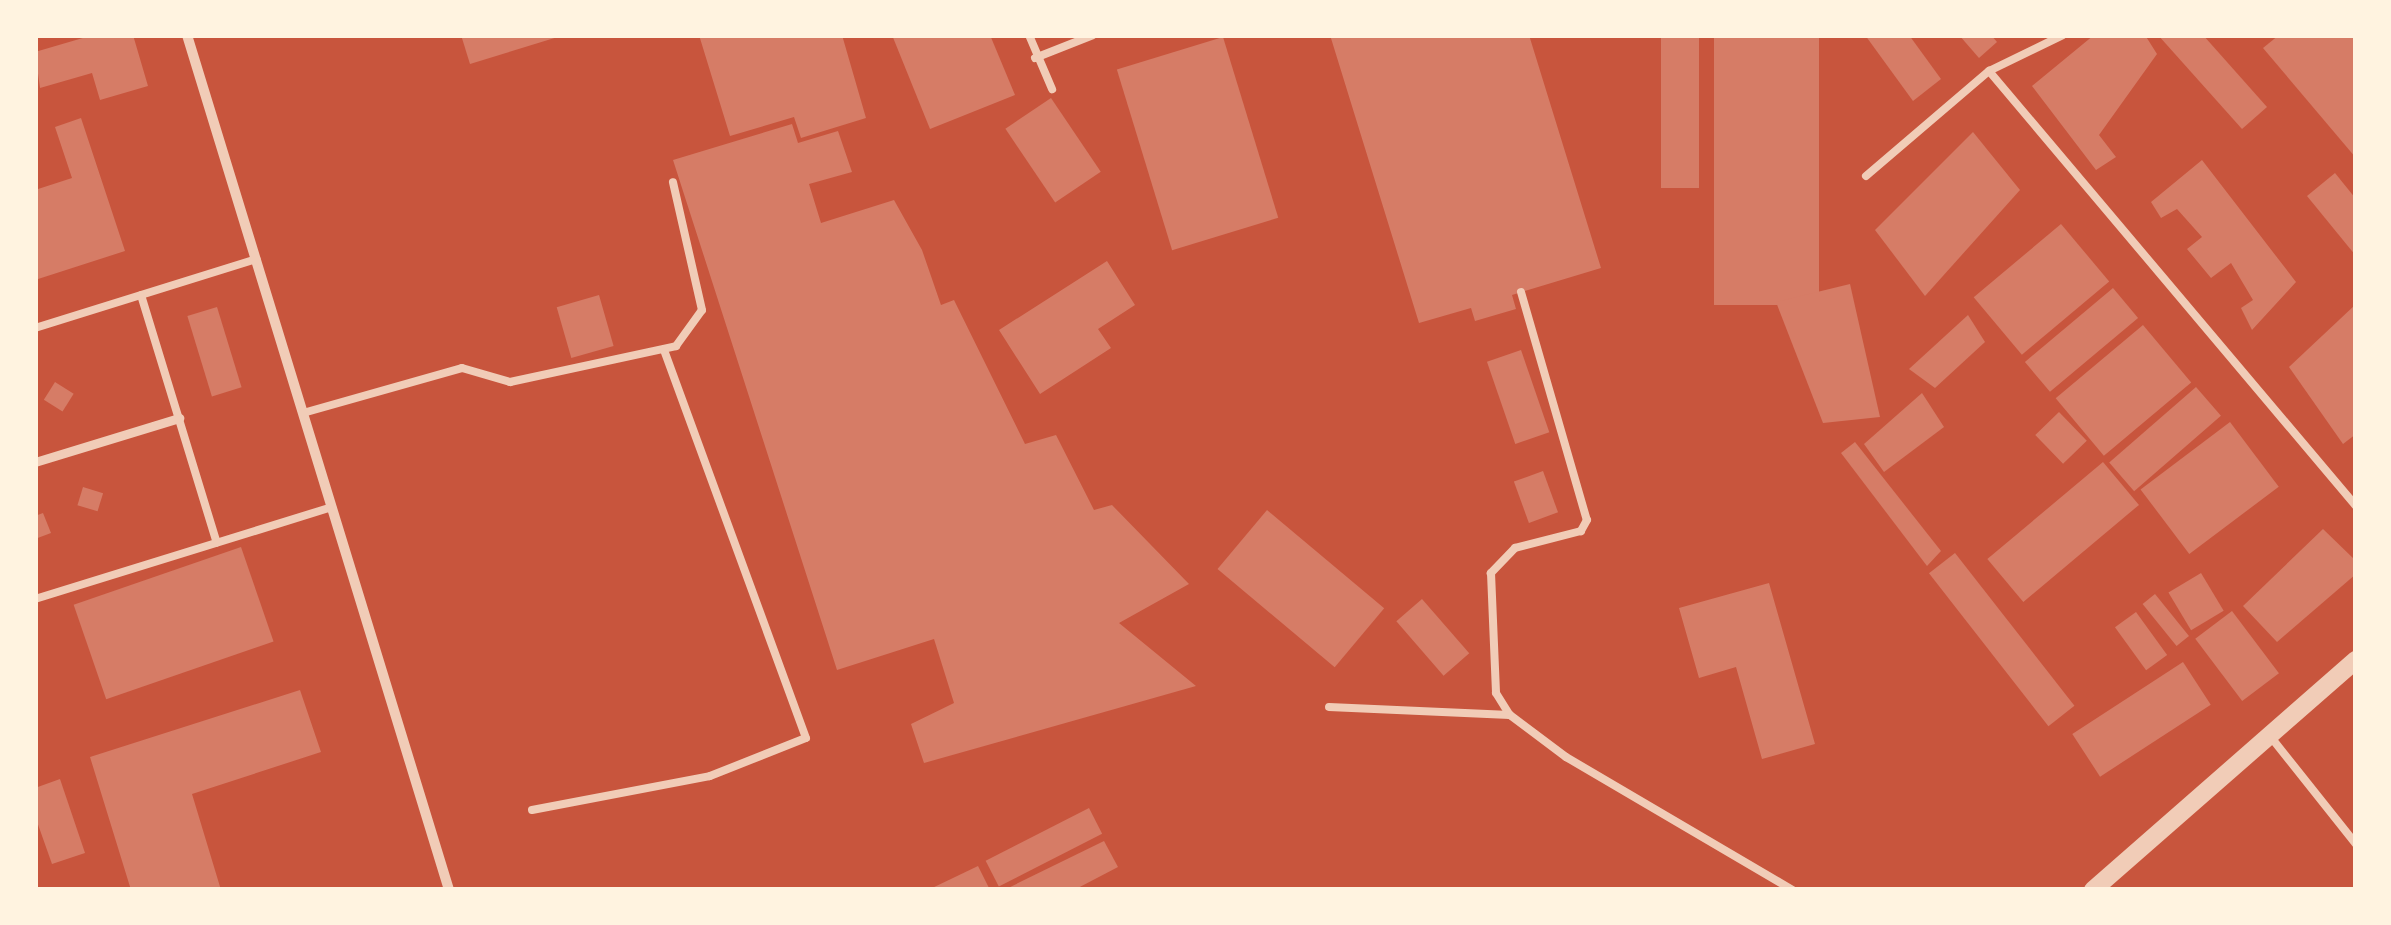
<!DOCTYPE html>
<html>
<head>
<meta charset="utf-8">
<style>
	body { margin:0 }
	#map { position:relative; width:2391px; height:925px; overflow:hidden; background:#c8553d; font-family:Helvetica,sans-serif }
	div>[style] { position:absolute }
	.building>* { inset:0; background:#d67c66; transform-origin:0 0 }
	.service>* { height:8px; margin:-4px; padding:0 4px; transform-origin:4px; border-radius:4px; background:#f1ccb7 }
	.pedestrian>* { height:9px; margin:-4.5px; padding:0 4.5px; transform-origin:4.5px; border-radius:4.5px; background:#f1ccb7 }
	.minor>* { height:10px; margin:-5px; padding:0 5px; transform-origin:5px; border-radius:5px; background:#f1ccb7 }
	.tertiary>* { height:18px; margin:-9px; padding:0 9px; transform-origin:9px; border-radius:9px; background:#f1ccb7 }
	span { translate:-50% -50%; white-space:nowrap; text-align:center; line-height:1.15; -webkit-text-stroke:8px #fff3e0; paint-order:stroke }
	.frame { position:absolute; inset:0; border:38px solid #fff3e0; pointer-events:none }
</style>
</head>
<body>
<div id="map">
	<div class="building">
		<div style="clip-path:polygon(93px 35px,133px 35px,148px 86px,100px 100px,92px 73px,40px 88px,35px 52px)"></div>
		<div style="clip-path:polygon(461px 35px,560px 35px,561px 36px,470px 64px)"></div>
		<div style="clip-path:polygon(699px 35px,842px 35px,866px 118px,801px 138px,794px 117px,730px 136px)"></div>
		<div style="clip-path:polygon(892px 35px,990px 35px,1015px 95px,930px 129px)"></div>
		<div style="clip-path:polygon(1330px 35px,1529px 35px,1601px 268px,1512px 295px,1516px 309px,1475px 321px,1471px 308px,1419px 323px)"></div>
		<div style="left:1661px;top:35px;width:38px;height:153px"></div>
		<div style="left:1714px;top:35px;width:105px;height:270px"></div>
		<div style="clip-path:polygon(1865px 35px,1909px 35px,1941px 79px,1913px 101px)"></div>
		<div style="clip-path:polygon(1959px 35px,1991px 35px,1997px 42px,1979px 58px)"></div>
		<div style="clip-path:polygon(2094px 35px,2145px 35px,2157px 54px,2099px 135px,2116px 157px,2096px 170px,2032px 86px)"></div>
		<div style="clip-path:polygon(2158px 35px,2203px 35px,2267px 107px,2242px 129px)"></div>
		<div style="clip-path:polygon(2279px 35px,2356px 35px,2356px 158px,2263px 48px)"></div>
		<div style="left:1223px;top:37px;width:189px;height:111px;rotate:73deg"></div>
		<div style="left:1051px;top:98px;width:89px;height:55px;rotate:56deg"></div>
		<div style="clip-path:polygon(81px 118px,125px 251px,35px 280px,35px 190px,72px 178px,55px 127px)"></div>
		<div style="clip-path:polygon(792px 124px,798px 143px,838px 131px,852px 172px,809px 184px,821px 223px,894px 200px,922px 250px,941px 305px,954px 300px,1025px 444px,1056px 435px,1094px 510px,1112px 505px,1189px 584px,1119px 623px,1196px 686px,924px 763px,911px 724px,954px 703px,934px 639px,837px 670px,673px 160px)"></div>
		<div style="clip-path:polygon(1973px 132px,2020px 190px,1925px 296px,1875px 230px)"></div>
		<div style="clip-path:polygon(2202px 160px,2296px 282px,2252px 330px,2241px 308px,2253px 300px,2231px 263px,2211px 278px,2187px 249px,2202px 237px,2177px 209px,2161px 218px,2151px 202px)"></div>
		<div style="clip-path:polygon(2335px 173px,2356px 199px,2356px 256px,2307px 196px)"></div>
		<div style="left:2061px;top:224px;width:75px;height:114px;rotate:50deg"></div>
		<div style="clip-path:polygon(1107px 261px,1135px 305px,1098px 329px,1111px 348px,1040px 394px,999px 330px)"></div>
		<div style="clip-path:polygon(1850px 284px,1880px 417px,1823px 423px,1776px 302px)"></div>
		<div style="left:2113px;top:288px;width:39px;height:115px;rotate:50deg"></div>
		<div style="left:599px;top:295px;width:53px;height:44px;rotate:74deg"></div>
		<div style="clip-path:polygon(2356px 304px,2356px 434px,2343px 444px,2289px 367px)"></div>
		<div style="left:217px;top:307px;width:84px;height:31px;rotate:73deg"></div>
		<div style="clip-path:polygon(1968px 315px,1985px 342px,1935px 388px,1909px 369px)"></div>
		<div style="left:2143px;top:325px;width:75px;height:114px;rotate:50deg"></div>
		<div style="left:1521px;top:350px;width:87px;height:36px;rotate:71deg"></div>
		<div style="left:55px;top:382px;width:22px;height:21px;rotate:32deg"></div>
		<div style="left:2196px;top:387px;width:38px;height:115px;rotate:49deg"></div>
		<div style="clip-path:polygon(1922px 393px,1944px 427px,1884px 472px,1864px 444px)"></div>
		<div style="left:2059px;top:412px;width:40px;height:33px;rotate:46deg"></div>
		<div style="left:2230px;top:422px;width:81px;height:112px;rotate:53deg"></div>
		<div style="clip-path:polygon(1855px 442px,1941px 551px,1927px 566px,1841px 453px)"></div>
		<div style="left:2103px;top:462px;width:56px;height:151px;rotate:50deg"></div>
		<div style="left:1543px;top:471px;width:44px;height:31px;rotate:70deg"></div>
		<div style="left:83px;top:487px;width:21px;height:19px;rotate:17deg"></div>
		<div style="left:1267px;top:510px;width:153px;height:77px;rotate:40deg"></div>
		<div style="clip-path:polygon(43px 513px,51px 533px,35px 539px,35px 516px)"></div>
		<div style="clip-path:polygon(2323px 529px,2356px 561px,2356px 574px,2277px 642px,2243px 606px)"></div>
		<div style="left:241px;top:547px;width:100px;height:177px;rotate:71deg"></div>
		<div style="left:1955px;top:553px;width:194px;height:33px;rotate:52deg"></div>
		<div style="left:2201px;top:573px;width:44px;height:38px;rotate:59deg"></div>
		<div style="clip-path:polygon(1769px 583px,1815px 744px,1762px 759px,1736px 667px,1699px 678px,1679px 608px)"></div>
		<div style="left:2155px;top:594px;width:54px;height:16px;rotate:51deg"></div>
		<div style="left:1422px;top:599px;width:72px;height:34px;rotate:49deg"></div>
		<div style="left:2232px;top:611px;width:78px;height:46px;rotate:53deg"></div>
		<div style="left:2136px;top:612px;width:53px;height:26px;rotate:54deg"></div>
		<div style="left:2183px;top:662px;width:51px;height:132px;rotate:57deg"></div>
		<div style="clip-path:polygon(300px 690px,321px 752px,192px 794px,221px 890px,131px 890px,90px 757px)"></div>
		<div style="clip-path:polygon(60px 779px,85px 853px,52px 864px,35px 816px,35px 788px)"></div>
		<div style="left:1089px;top:808px;width:29px;height:116px;rotate:63deg"></div>
		<div style="clip-path:polygon(1104px 841px,1118px 867px,1074px 890px,1004px 890px)"></div>
		<div style="clip-path:polygon(978px 866px,990px 890px,928px 890px)"></div>
	</div>
	<div class="service">
		<div style="left:1029px;top:35px;width:59px;rotate:66.9deg"></div>
		<div style="left:1035px;top:58px;width:62px;rotate:-21.6deg"></div>
		<div style="left:1989px;top:71px;width:569px;rotate:49.85deg"></div>
		<div style="left:1866px;top:176px;width:162px;rotate:-40.5deg"></div>
		<div style="left:1989px;top:71px;width:82px;rotate:-25.9deg"></div>
		<div style="left:1521px;top:292px;width:237px;rotate:73.9deg"></div>
		<div style="left:1587px;top:520px;width:13px;rotate:119deg"></div>
		<div style="left:1581px;top:531px;width:68px;rotate:165.6deg"></div>
		<div style="left:1515px;top:548px;width:35px;rotate:134deg"></div>
		<div style="left:1491px;top:573px;width:120px;rotate:87.6deg"></div>
		<div style="left:1496px;top:693px;width:26px;rotate:58deg"></div>
		<div style="left:1510px;top:715px;width:70px;rotate:36.9deg"></div>
		<div style="left:1566px;top:757px;width:263px;rotate:30.4deg"></div>
		<div style="left:141px;top:295px;width:259px;rotate:73deg"></div>
		<div style="left:35px;top:328px;width:232px;rotate:-17.3deg"></div>
		<div style="left:303px;top:413px;width:165px;rotate:-15.8deg"></div>
		<div style="left:462px;top:368px;width:50px;rotate:16.3deg"></div>
		<div style="left:510px;top:382px;width:170px;rotate:-12.2deg"></div>
		<div style="left:676px;top:346px;width:44px;rotate:-54.2deg"></div>
		<div style="left:702px;top:310px;width:131px;rotate:-102.8deg"></div>
		<div style="left:35px;top:599px;width:311px;rotate:-17.2deg"></div>
		<div style="left:1329px;top:707px;width:181px;rotate:2.5deg"></div>
		<div style="left:2270px;top:736px;width:138px;rotate:51.5deg"></div>
		<div style="left:532px;top:810px;width:181px;rotate:-10.8deg"></div>
		<div style="left:710px;top:776px;width:103px;rotate:-21.6deg"></div>
		<div style="left:806px;top:738px;width:412px;rotate:-110.1deg"></div>
	</div>
	<div class="pedestrian">
		<div style="left:35px;top:462px;width:151px;rotate:-17deg"></div>
	</div>
	<div class="minor">
		<div style="left:187px;top:35px;width:894px;rotate:72.96deg"></div>
	</div>
	<div class="tertiary">
		<div style="left:2093px;top:890px;width:349px;rotate:-41.2deg"></div>
	</div>
	<div class="frame"></div>
</div>
</body>
</html>
